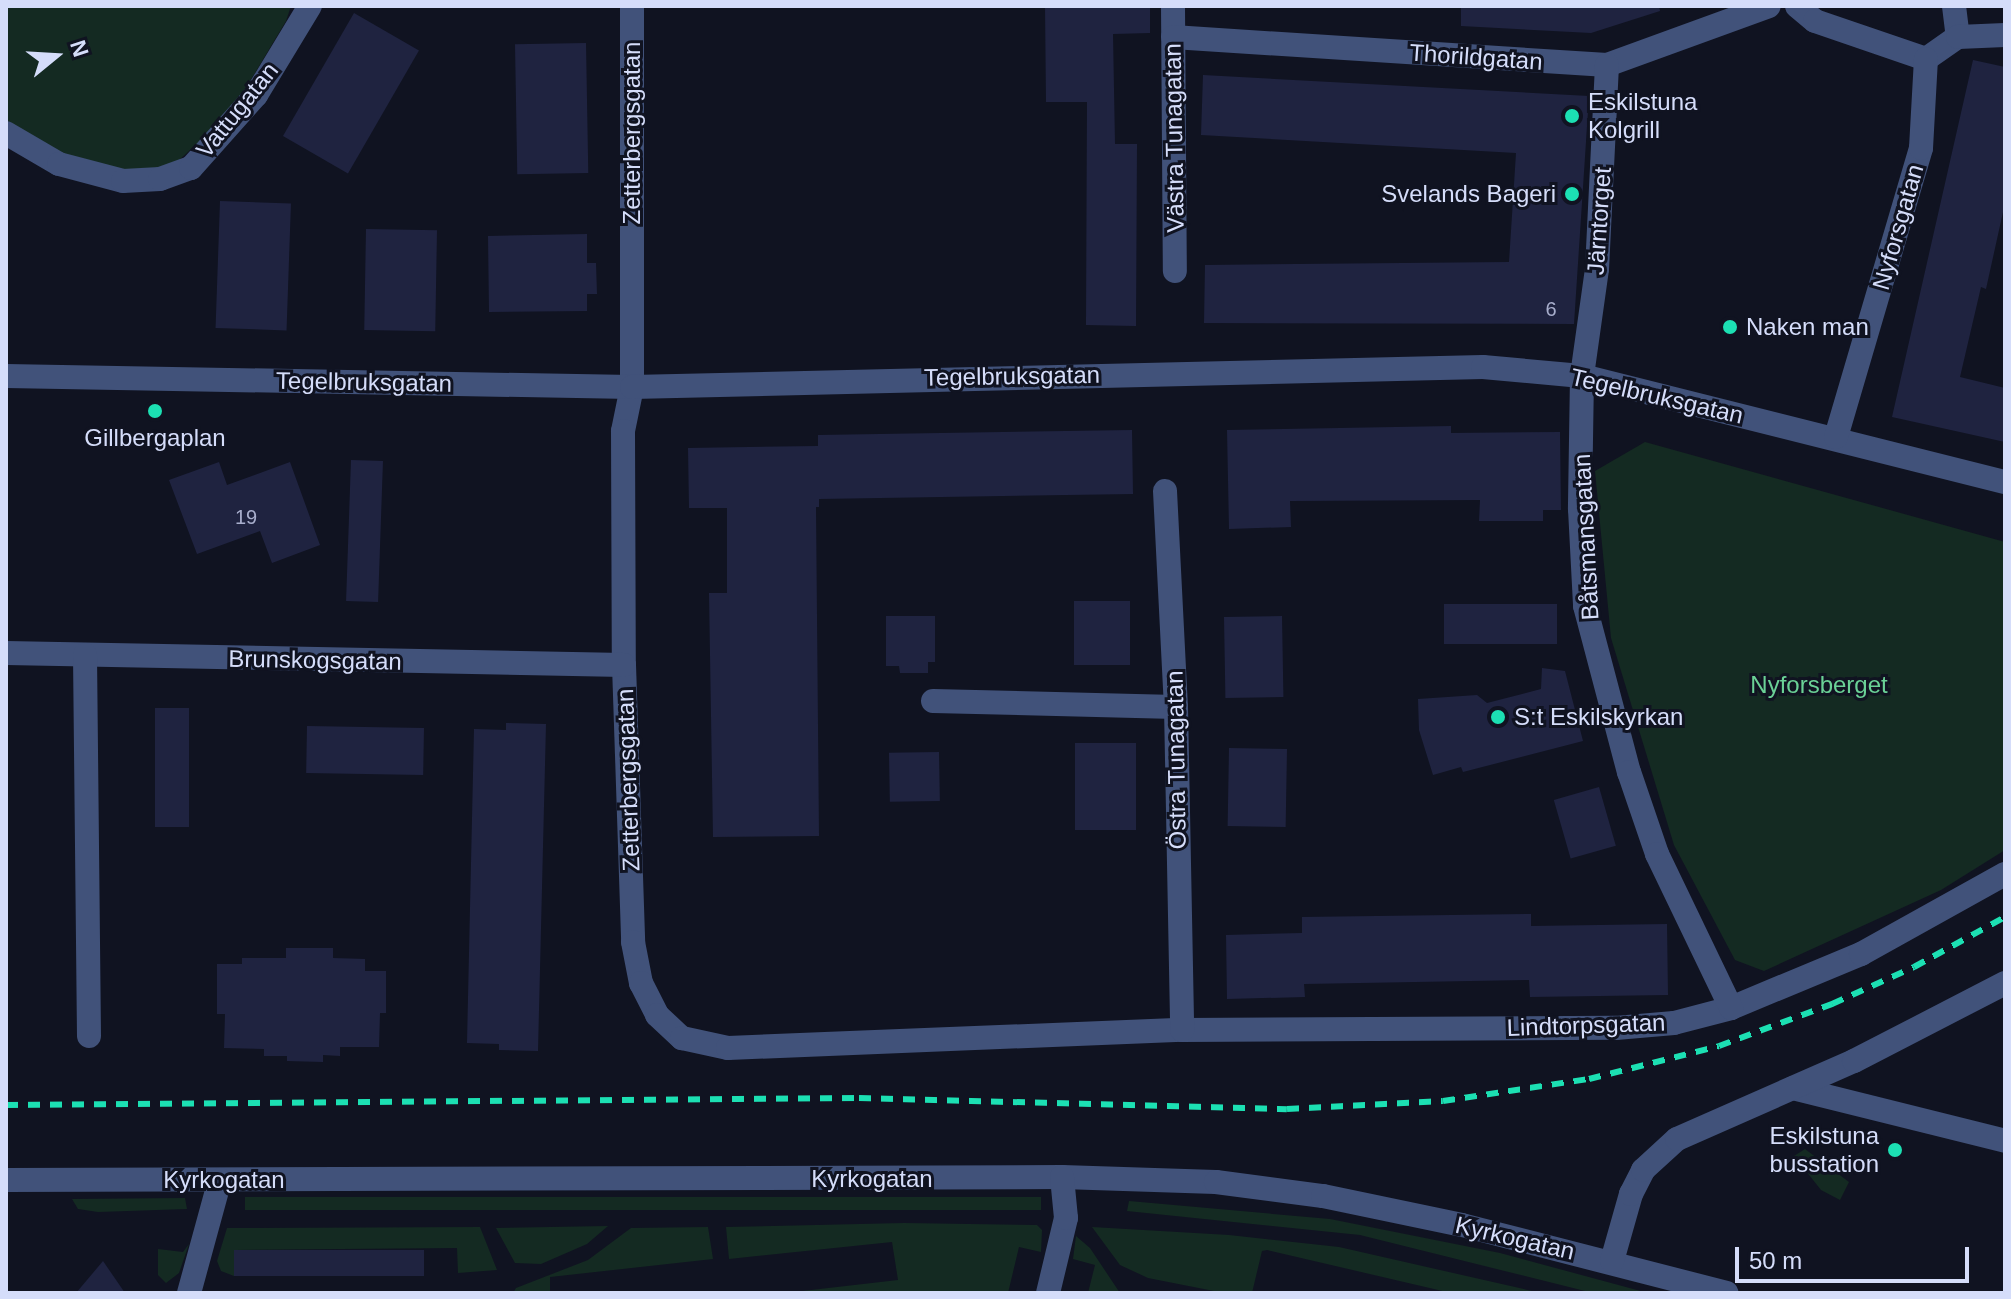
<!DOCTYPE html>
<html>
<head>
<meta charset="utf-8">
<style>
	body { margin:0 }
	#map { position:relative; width:2011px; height:1299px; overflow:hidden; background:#101321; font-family:Helvetica,sans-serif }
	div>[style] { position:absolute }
	.green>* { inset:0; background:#142a22; transform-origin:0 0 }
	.building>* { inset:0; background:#1f2340; transform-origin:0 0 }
	.minor>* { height:24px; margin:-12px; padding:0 12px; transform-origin:12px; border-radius:12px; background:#41527a }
	.rail>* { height:6px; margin-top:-3px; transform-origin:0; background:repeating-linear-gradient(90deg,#1ce0b3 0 12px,transparent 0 22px) }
	.dots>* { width:22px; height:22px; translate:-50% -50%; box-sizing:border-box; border:4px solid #101321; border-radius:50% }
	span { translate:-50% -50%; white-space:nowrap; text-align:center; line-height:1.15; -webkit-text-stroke:6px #101321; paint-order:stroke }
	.number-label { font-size:20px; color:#a8aecc }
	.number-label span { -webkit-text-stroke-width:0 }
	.street-label { font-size:24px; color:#d5ddfa }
	.poi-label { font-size:24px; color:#d5ddfa }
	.left { translate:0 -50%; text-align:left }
	.right { translate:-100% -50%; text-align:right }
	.park-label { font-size:24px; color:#6ad196 }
	.frame { position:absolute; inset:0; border:8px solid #d5ddfa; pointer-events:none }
	.north { position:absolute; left:16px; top:16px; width:80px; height:80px; -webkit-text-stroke:6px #101321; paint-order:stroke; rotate:72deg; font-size:22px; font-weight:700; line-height:32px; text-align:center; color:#d5ddfa }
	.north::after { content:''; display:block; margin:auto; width:28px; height:36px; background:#d5ddfa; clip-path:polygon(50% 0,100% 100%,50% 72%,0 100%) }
	.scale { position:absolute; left:1735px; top:1247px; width:234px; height:36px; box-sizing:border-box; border:4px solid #d5ddfa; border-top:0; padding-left:10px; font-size:24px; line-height:28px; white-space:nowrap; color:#d5ddfa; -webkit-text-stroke:6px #101321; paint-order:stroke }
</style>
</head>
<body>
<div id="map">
	<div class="green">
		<div style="clip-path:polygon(6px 6px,291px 6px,286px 21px,243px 93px,211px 131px,178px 161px,144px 175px,76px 166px,6px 126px)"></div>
		<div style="clip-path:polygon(1645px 442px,2005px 542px,2005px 850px,1941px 890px,1764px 971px,1735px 960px,1674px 845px,1611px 638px,1595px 471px)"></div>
		<div style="clip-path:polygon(1805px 1149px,1849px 1182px,1840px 1200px,1821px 1190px,1794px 1156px)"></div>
		<div style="left:245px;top:1197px;width:796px;height:13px"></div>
		<div style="clip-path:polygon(185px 1198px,187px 1209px,98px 1212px,78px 1209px,72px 1199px)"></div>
		<div style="clip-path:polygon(1129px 1201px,1330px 1219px,1500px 1253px,1648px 1293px,1593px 1293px,1360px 1235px,1127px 1211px)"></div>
		<div style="clip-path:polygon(904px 1223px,1037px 1225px,1042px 1230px,1041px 1252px,1019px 1247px,1008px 1293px,785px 1293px,898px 1280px,892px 1242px,729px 1259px,726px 1227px)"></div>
		<div style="clip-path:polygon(608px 1226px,587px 1244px,541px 1264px,515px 1263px,496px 1228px)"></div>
		<div style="clip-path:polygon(480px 1227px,497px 1270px,458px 1273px,457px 1248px,235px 1250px,234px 1276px,221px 1271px,217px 1261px,227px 1228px)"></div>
		<div style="clip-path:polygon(708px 1227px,713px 1259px,550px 1277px,550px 1293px,513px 1293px,516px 1288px,588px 1260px,631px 1228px)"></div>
		<div style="clip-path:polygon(1092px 1227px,1229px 1235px,1339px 1247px,1541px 1293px,1451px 1293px,1267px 1250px,1262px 1251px,1252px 1293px,1224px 1293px,1148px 1278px,1120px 1265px)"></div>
		<div style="clip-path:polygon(1076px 1236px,1090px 1248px,1120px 1293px,1088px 1293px,1095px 1265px,1073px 1259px)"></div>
		<div style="clip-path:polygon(189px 1244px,179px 1273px,166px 1283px,158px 1275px,158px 1249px,183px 1252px)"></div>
	</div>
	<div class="building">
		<div style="clip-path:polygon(1045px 6px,1150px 6px,1150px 33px,1113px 34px,1115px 144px,1137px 144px,1136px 326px,1086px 325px,1087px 102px,1046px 102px)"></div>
		<div style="clip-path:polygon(1461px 6px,1659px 6px,1660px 11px,1591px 33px,1461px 26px)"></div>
		<div style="left:354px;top:13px;width:75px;height:142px;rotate:30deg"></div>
		<div style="left:586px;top:43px;width:130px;height:71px;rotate:89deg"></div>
		<div style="clip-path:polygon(1973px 60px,2005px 67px,2005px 203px,1986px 289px,1981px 287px,1960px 377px,2005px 388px,2005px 442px,1892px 417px)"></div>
		<div style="clip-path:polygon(1203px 75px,1589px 96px,1574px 324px,1204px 323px,1205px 265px,1509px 262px,1516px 153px,1201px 135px)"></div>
		<div style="left:220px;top:201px;width:71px;height:127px;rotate:2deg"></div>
		<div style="left:366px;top:229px;width:71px;height:101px;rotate:1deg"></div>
		<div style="clip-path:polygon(587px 234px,587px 263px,596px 263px,597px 294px,587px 294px,587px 311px,489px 312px,488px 236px)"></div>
		<div style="clip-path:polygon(1451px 426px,1451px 433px,1560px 432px,1561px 510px,1543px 510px,1543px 521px,1479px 521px,1480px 500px,1290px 501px,1291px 527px,1229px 529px,1227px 430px)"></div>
		<div style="clip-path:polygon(1132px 430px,1133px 494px,819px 499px,819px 507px,816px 507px,819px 836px,713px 837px,709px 593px,727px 593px,727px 508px,689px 508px,688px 448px,818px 446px,818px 435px)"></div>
		<div style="left:351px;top:460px;width:32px;height:141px;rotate:2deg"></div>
		<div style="clip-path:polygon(219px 462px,227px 485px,290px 462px,320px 545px,272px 563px,260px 531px,197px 554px,169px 480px)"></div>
		<div style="left:1074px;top:601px;width:56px;height:64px"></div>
		<div style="left:1557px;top:604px;width:40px;height:113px;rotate:90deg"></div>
		<div style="clip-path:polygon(886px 616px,935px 616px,935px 662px,928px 662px,928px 673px,900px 673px,899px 666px,886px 666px)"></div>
		<div style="left:1282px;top:616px;width:81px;height:58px;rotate:89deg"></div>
		<div style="clip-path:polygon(1542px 668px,1565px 671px,1583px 741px,1463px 772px,1461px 767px,1433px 775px,1419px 730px,1418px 699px,1477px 695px,1487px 703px,1541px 689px)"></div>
		<div style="left:155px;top:708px;width:34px;height:119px"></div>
		<div style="clip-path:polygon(506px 723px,546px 724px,538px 1051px,499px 1050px,499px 1044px,467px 1043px,474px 729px,506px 730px)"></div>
		<div style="left:307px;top:726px;width:117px;height:47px;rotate:1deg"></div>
		<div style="left:1075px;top:743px;width:61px;height:87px"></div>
		<div style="left:1229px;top:748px;width:58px;height:78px;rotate:1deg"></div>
		<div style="left:939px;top:752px;width:49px;height:50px;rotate:89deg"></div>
		<div style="left:1599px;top:787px;width:61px;height:47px;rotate:74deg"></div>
		<div style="clip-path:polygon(1531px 914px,1531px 926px,1667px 924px,1668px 995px,1530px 997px,1529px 980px,1304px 984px,1305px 997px,1227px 999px,1226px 935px,1302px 933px,1302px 917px)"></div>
		<div style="clip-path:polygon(286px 948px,333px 948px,333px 958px,365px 959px,365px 971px,386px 971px,386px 1013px,380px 1013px,379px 1047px,340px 1047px,340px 1056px,323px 1055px,323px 1062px,287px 1061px,287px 1056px,264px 1056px,264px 1049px,224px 1048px,225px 1014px,217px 1014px,217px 964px,242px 964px,242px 958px,286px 958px)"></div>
		<div style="left:234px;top:1250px;width:190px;height:26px"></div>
		<div style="clip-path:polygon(103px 1261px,125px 1293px,76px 1293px)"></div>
	</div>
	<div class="minor">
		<div style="left:632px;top:6px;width:381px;rotate:90deg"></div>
		<div style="left:632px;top:387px;width:45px;rotate:101.6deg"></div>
		<div style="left:623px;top:431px;width:234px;rotate:89.8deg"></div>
		<div style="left:624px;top:665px;width:277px;rotate:88.1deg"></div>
		<div style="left:633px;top:942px;width:42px;rotate:79deg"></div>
		<div style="left:641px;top:983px;width:36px;rotate:63deg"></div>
		<div style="left:657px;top:1015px;width:34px;rotate:43deg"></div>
		<div style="left:682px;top:1038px;width:47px;rotate:12.3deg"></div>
		<div style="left:728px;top:1048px;width:454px;rotate:-2.3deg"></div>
		<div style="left:1182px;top:1030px;width:434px;rotate:-0.3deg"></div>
		<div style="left:1616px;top:1028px;width:58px;rotate:-4.9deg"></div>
		<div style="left:1674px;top:1023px;width:59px;rotate:-14.7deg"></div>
		<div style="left:1731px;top:1008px;width:141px;rotate:-22.6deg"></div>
		<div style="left:1861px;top:954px;width:165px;rotate:-29.1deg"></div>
		<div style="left:1173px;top:6px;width:265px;rotate:89.6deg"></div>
		<div style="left:1797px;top:6px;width:23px;rotate:40deg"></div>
		<div style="left:1815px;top:21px;width:117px;rotate:18.9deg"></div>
		<div style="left:1954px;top:6px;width:31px;rotate:83deg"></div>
		<div style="left:1173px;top:37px;width:435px;rotate:3.7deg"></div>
		<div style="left:1607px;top:65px;width:172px;rotate:-20deg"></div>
		<div style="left:1926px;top:59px;width:39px;rotate:-35deg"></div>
		<div style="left:1958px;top:37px;width:47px;rotate:-2.4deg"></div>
		<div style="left:1607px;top:65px;width:204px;rotate:92.8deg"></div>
		<div style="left:1597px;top:269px;width:108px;rotate:98deg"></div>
		<div style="left:1582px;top:376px;width:133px;rotate:90.9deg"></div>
		<div style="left:1580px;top:509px;width:97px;rotate:87deg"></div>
		<div style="left:1585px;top:606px;width:172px;rotate:75.2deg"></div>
		<div style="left:1629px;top:772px;width:87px;rotate:71.1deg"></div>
		<div style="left:1657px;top:854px;width:171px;rotate:64.3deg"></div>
		<div style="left:6px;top:133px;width:61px;rotate:30.3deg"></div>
		<div style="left:59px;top:164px;width:66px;rotate:14.9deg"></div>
		<div style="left:123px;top:181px;width:37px;rotate:-3deg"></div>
		<div style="left:160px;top:179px;width:33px;rotate:-20deg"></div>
		<div style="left:191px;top:168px;width:98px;rotate:-48.3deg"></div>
		<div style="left:256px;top:95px;width:104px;rotate:-58.8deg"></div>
		<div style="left:6px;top:376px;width:626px;rotate:1.01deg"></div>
		<div style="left:632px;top:387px;width:851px;rotate:-1.35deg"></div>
		<div style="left:1483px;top:367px;width:99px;rotate:5.2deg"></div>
		<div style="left:1582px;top:376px;width:436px;rotate:14.1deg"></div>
		<div style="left:1836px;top:437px;width:301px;rotate:-73.6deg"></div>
		<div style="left:1921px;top:148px;width:89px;rotate:-86.8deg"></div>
		<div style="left:1165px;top:491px;width:216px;rotate:87.1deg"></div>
		<div style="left:1176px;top:707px;width:323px;rotate:88.9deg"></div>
		<div style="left:6px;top:653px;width:618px;rotate:1.11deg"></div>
		<div style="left:85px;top:655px;width:381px;rotate:89.4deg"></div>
		<div style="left:933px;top:701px;width:243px;rotate:1.4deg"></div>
		<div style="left:1793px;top:1088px;width:219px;rotate:14deg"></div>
		<div style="left:6px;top:1180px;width:1056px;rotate:-0.16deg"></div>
		<div style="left:1062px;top:1177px;width:154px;rotate:1.9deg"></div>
		<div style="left:1216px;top:1182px;width:108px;rotate:7.5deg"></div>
		<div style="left:1323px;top:1196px;width:142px;rotate:11.8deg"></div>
		<div style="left:1462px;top:1225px;width:273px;rotate:14.4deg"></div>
		<div style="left:1612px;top:1261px;width:70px;rotate:-74.2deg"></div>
		<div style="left:1631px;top:1194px;width:27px;rotate:-63deg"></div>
		<div style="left:1643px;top:1170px;width:46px;rotate:-42.4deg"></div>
		<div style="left:1677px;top:1139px;width:193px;rotate:-23.8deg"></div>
		<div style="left:1854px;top:1061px;width:170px;rotate:-27.3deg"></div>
		<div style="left:189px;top:1293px;width:117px;rotate:-74.7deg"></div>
		<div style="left:1048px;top:1293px;width:77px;rotate:-76.5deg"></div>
		<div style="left:1066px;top:1218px;width:41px;rotate:-95.6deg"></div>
	</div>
	<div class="rail">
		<div style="left:6px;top:1105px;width:853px;rotate:-0.47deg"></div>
		<div style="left:859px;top:1098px;width:428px;rotate:1.5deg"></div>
		<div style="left:1287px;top:1109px;width:156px;rotate:-2.9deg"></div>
		<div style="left:1443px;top:1101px;width:148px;rotate:-8.6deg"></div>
		<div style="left:1589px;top:1079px;width:134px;rotate:-14.2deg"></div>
		<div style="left:1719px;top:1046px;width:121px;rotate:-20.4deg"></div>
		<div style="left:1832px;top:1004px;width:90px;rotate:-24.3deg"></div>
		<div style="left:1914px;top:967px;width:104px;rotate:-28.8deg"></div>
	</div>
	<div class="dots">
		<div style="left:1572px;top:116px;background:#1ce0b3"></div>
		<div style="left:1572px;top:194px;background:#1ce0b3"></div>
		<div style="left:1730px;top:327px;background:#1ce0b3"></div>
		<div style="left:155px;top:411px;background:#1ce0b3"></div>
		<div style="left:1498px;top:717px;background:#1ce0b3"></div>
		<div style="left:1895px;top:1150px;background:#1ce0b3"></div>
	</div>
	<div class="number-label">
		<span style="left:1551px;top:309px">6</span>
		<span style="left:246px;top:517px">19</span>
	</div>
	<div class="street-label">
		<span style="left:1476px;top:57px;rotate:4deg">Thorildgatan</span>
		<span style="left:237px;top:110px;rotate:-51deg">Vattugatan</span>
		<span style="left:632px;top:133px;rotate:-90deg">Zetterbergsgatan</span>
		<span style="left:1174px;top:138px;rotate:-91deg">Västra Tunagatan</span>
		<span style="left:1599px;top:221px;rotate:-86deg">Järntorget</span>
		<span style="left:1898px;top:227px;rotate:-74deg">Nyforsgatan</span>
		<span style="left:1012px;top:376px;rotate:-1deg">Tegelbruksgatan</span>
		<span style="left:364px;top:382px;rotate:1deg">Tegelbruksgatan</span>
		<span style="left:1657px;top:396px;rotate:13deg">Tegelbruksgatan</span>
		<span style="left:1586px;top:537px;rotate:-93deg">Båtsmansgatan</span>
		<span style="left:315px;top:660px;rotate:1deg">Brunskogsgatan</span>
		<span style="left:1176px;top:760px;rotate:-91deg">Östra Tunagatan</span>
		<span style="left:628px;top:780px;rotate:-92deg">Zetterbergsgatan</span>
		<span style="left:1586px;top:1025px;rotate:-2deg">Lindtorpsgatan</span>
		<span style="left:872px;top:1179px">Kyrkogatan</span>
		<span style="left:224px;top:1180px">Kyrkogatan</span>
		<span style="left:1515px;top:1238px;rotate:13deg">Kyrkogatan</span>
	</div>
	<div class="poi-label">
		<span class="left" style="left:1588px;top:116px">Eskilstuna<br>Kolgrill</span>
		<span class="right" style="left:1556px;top:194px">Svelands Bageri</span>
		<span class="left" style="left:1746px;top:327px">Naken man</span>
		<span style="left:155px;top:438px">Gillbergaplan</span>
		<span class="left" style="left:1514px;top:717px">S:t Eskilskyrkan</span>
		<span class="right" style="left:1879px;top:1150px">Eskilstuna<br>busstation</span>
	</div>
	<div class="park-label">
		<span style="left:1819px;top:685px">Nyforsberget</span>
	</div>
	<div class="frame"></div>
	<div class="north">N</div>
	<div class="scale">50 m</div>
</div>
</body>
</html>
